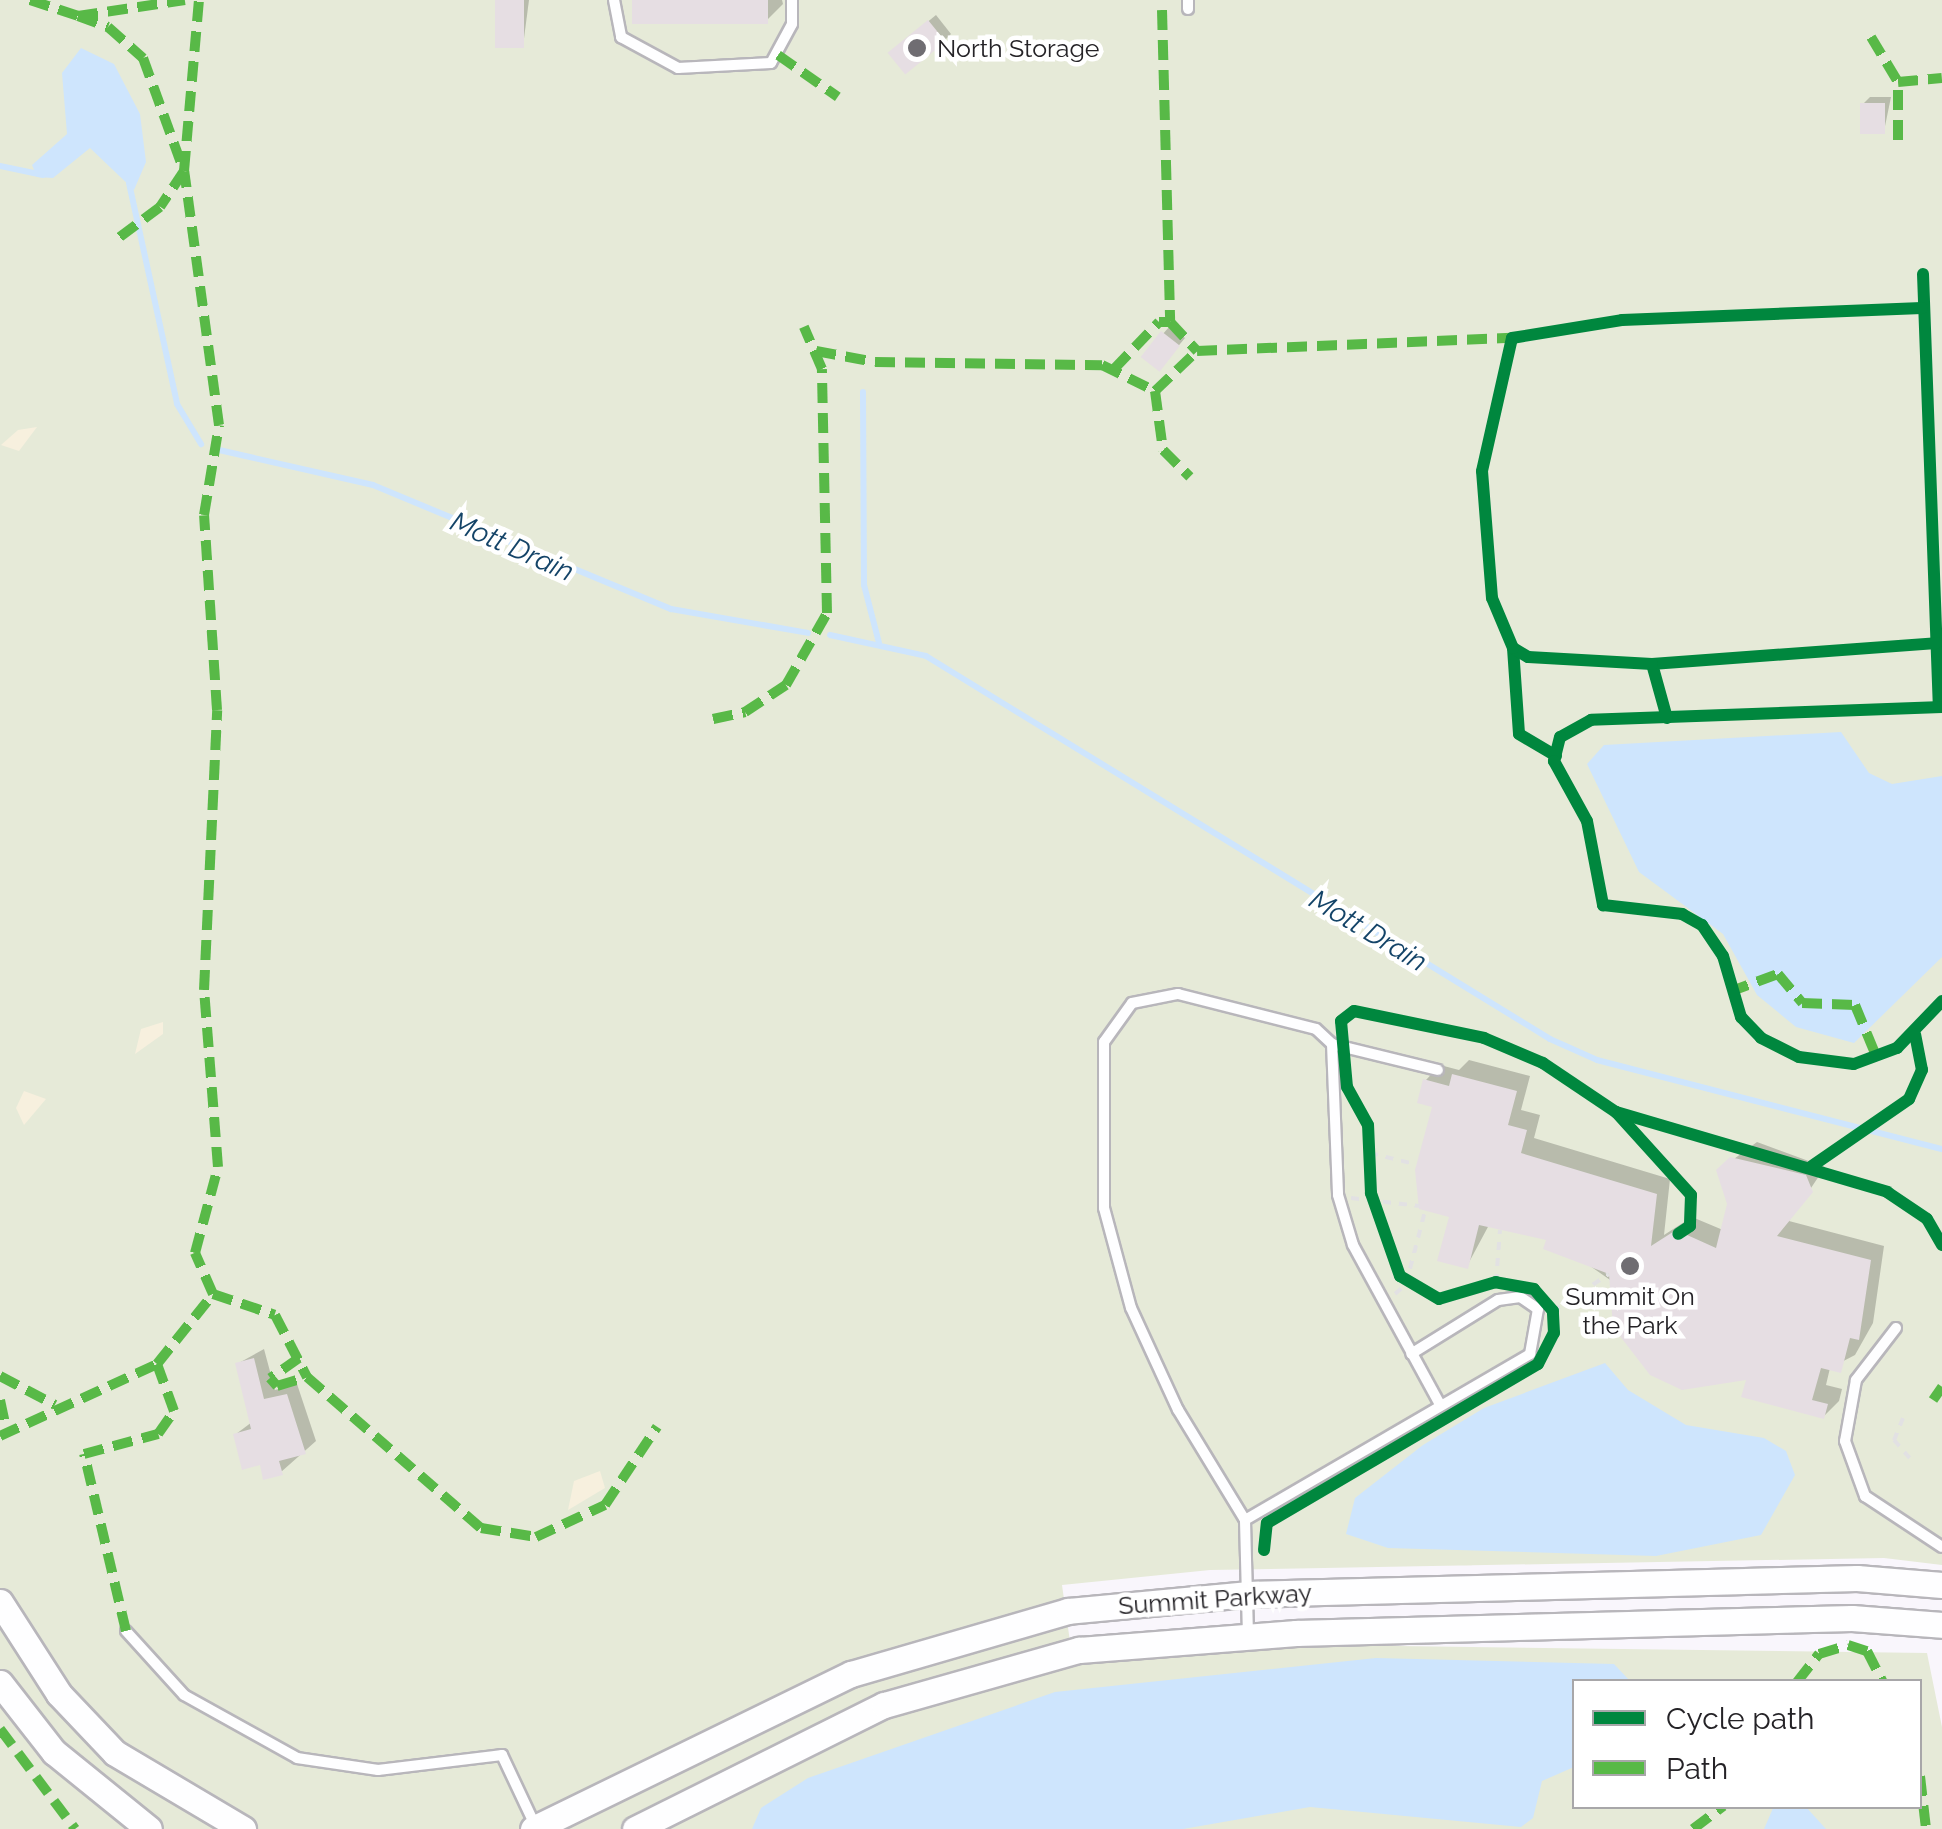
<!DOCTYPE html>
<html>
<head>
<meta charset="utf-8">
<style>
	body { margin:0 }
	#map { position:relative; width:1942px; height:1829px; overflow:hidden; background:#f9f6fc; font-family:Raleway,sans-serif }
	div>[style] { position:absolute }
	.green>* { inset:0; background:#e6ead8 }
	.sand>* { inset:0; background:#f7f0de }
	.water>* { inset:0; background:#cee5fd }
	.shadow>* { inset:0; background:#0003 }
	.stream>* { height:6px; margin:-3px; padding:0 3px; transform-origin:3px; border-radius:3px; background:#cee5fd }
	.building>* { inset:0; background:#e6dee3; transform-origin:0 0 }
	.path>* { height:4px; margin-top:-2px; transform-origin:0; background:repeating-linear-gradient(90deg,#e2e1e3 0 8px,transparent 0 16px) }
	.roads { filter:drop-shadow(2px 0 #b8b6bb) drop-shadow(-2px 0 #b8b6bb) drop-shadow(0 2px #b8b6bb) drop-shadow(0 -2px #b8b6bb) }
	.service>* { height:10px; margin:-5px; padding:0 5px; transform-origin:5px; border-radius:5px; background:#fefeff }
	.tertiary>* { height:25px; margin:-12.5px; padding:0 12.5px; transform-origin:12.5px; border-radius:12.5px; background:#fefeff }
	.quiet>* { height:10px; margin-top:-5px; transform-origin:0; background:repeating-linear-gradient(90deg,#58b947 0 20px,transparent 0 30px) }
	.cycleway>* { height:12px; margin:-6px; padding:0 6px; transform-origin:6px; border-radius:6px; background:#00873e }
	.dots>* { width:28px; height:28px; translate:-50% -50%; box-sizing:border-box; border:5px solid #fff; border-radius:50% }
	span { translate:-50% -50%; white-space:nowrap; text-align:center; line-height:1.15; -webkit-text-stroke:9px #fff; paint-order:stroke }
	.poi-label { font-size:25px; color:#252327 }
	.left { translate:0 -50%; text-align:left }
	.street-label { font-size:25px; color:#252327 }
	.water-label { font-size:28px; color:#144468; font-style:italic }
	.legend { position:absolute; left:1572px; top:1679px; width:350px; height:130px; box-sizing:border-box; background:#fff; border:2px solid #a8a7a9; margin:0; padding:12px 18px; list-style:none; font-size:30px; color:#252327 }
	.legend li { display:flex; align-items:center; gap:20px; height:50px }
	.legend b { width:50px; border:2px solid #a8a7a9 }
</style>
</head>
<body>
<div id="map">
	<div class="green">
		<div style="clip-path:polygon(evenodd,0 0,1942px 0,1942px 1565px,1884px 1558px,1210px 1570px,1062px 1585px,1073px 1663px,1251px 1644px,1927px 1653px,1942px 1727px,1942px 1829px,0 1829px,0 0,1574px 1682px,1920px 1682px,1920px 1806px,1574px 1806px,1574px 1682px)"></div>
	</div>
	<div class="sand">
		<div style="clip-path:polygon(37px 427px,19px 451px,1px 445px,18px 430px)"></div>
		<div style="clip-path:polygon(163px 1022px,163px 1034px,135px 1054px,141px 1029px)"></div>
		<div style="clip-path:polygon(24px 1091px,46px 1099px,24px 1125px,16px 1108px)"></div>
		<div style="clip-path:polygon(600px 1471px,605px 1488px,568px 1510px,574px 1481px)"></div>
	</div>
	<div class="water">
		<div style="clip-path:polygon(81px 48px,114px 64px,140px 114px,146px 162px,134px 190px,90px 148px,53px 178px,37px 177px,32px 165px,67px 134px,62px 73px)"></div>
		<div style="clip-path:polygon(1841px 732px,1869px 773px,1892px 784px,1942px 776px,1942px 957px,1854px 1043px,1796px 1027px,1757px 995px,1723px 934px,1639px 872px,1587px 764px,1604px 745px)"></div>
		<div style="clip-path:polygon(1605px 1363px,1628px 1390px,1686px 1425px,1764px 1438px,1786px 1451px,1795px 1475px,1761px 1535px,1656px 1556px,1388px 1548px,1346px 1534px,1355px 1498px,1423px 1445px,1484px 1408px)"></div>
		<div style="clip-path:polygon(1376px 1658px,1614px 1664px,1630px 1681px,1574px 1682px,1574px 1767px,1542px 1781px,1533px 1818px,1521px 1827px,1310px 1807px,1183px 1829px,752px 1829px,761px 1808px,808px 1778px,1055px 1692px)"></div>
		<div style="clip-path:polygon(1774px 1806px,1806px 1807px,1826px 1829px,1764px 1829px)"></div>
	</div>
	<div class="shadow">
		<div style="clip-path:polygon(497px 0,529px 0,523px 46px)"></div>
		<div style="clip-path:polygon(634px 0,782px 0,783px 4px,768px 19px)"></div>
		<div style="clip-path:polygon(936px 15px,951px 34px,945px 40px,898px 46px)"></div>
		<div style="clip-path:polygon(1870px 97px,1891px 97px,1884px 131px,1863px 104px)"></div>
		<div style="clip-path:polygon(1170px 326px,1185px 338px,1165px 362px,1143px 356px)"></div>
		<div style="clip-path:polygon(1469px 1060px,1530px 1076px,1521px 1110px,1540px 1115px,1534px 1138px,1670px 1179px,1664px 1235px,1692px 1217px,1723px 1230px,1730px 1204px,1719px 1170px,1757px 1142px,1825px 1167px,1789px 1221px,1884px 1246px,1873px 1323px,1855px 1355px,1830px 1368px,1826px 1385px,1842px 1389px,1839px 1401px,1824px 1416px,1749px 1377px,1550px 1238px,1489px 1225px,1467px 1266px,1452px 1215px,1417px 1188px,1435px 1105px,1426px 1080px,1440px 1065px,1459px 1070px)"></div>
		<div style="clip-path:polygon(264px 1349px,275px 1390px,297px 1384px,316px 1441px,281px 1472px,236px 1434px,252px 1422px,237px 1364px)"></div>
	</div>
	<div class="stream">
		<div style="left:0;top:166px;width:44px;rotate:11.8deg"></div>
		<div style="left:129px;top:183px;width:226px;rotate:77.7deg"></div>
		<div style="left:177px;top:404px;width:47px;rotate:59deg"></div>
		<div style="left:863px;top:392px;width:193px;rotate:89.7deg"></div>
		<div style="left:864px;top:585px;width:60px;rotate:75.5deg"></div>
		<div style="left:219px;top:450px;width:158px;rotate:12.8deg"></div>
		<div style="left:373px;top:485px;width:323px;rotate:22.6deg"></div>
		<div style="left:671px;top:609px;width:139px;rotate:9.9deg"></div>
		<div style="left:830px;top:635px;width:98px;rotate:12.3deg"></div>
		<div style="left:926px;top:656px;width:732px;rotate:31.54deg"></div>
		<div style="left:1550px;top:1039px;width:51px;rotate:24.1deg"></div>
		<div style="left:1597px;top:1060px;width:356px;rotate:14.5deg"></div>
	</div>
	<div class="building">
		<div style="left:495px;top:0;width:29px;height:48px"></div>
		<div style="left:632px;top:0;width:136px;height:24px"></div>
		<div style="left:928px;top:20px;width:28px;height:52px;rotate:51deg"></div>
		<div style="left:1860px;top:103px;width:25px;height:31px"></div>
		<div style="left:1161px;top:331px;width:24px;height:33px;rotate:38deg"></div>
		<div style="clip-path:polygon(1452px 1074px,1517px 1091px,1508px 1125px,1527px 1130px,1521px 1153px,1657px 1194px,1651px 1246px,1676px 1230px,1716px 1248px,1727px 1204px,1716px 1170px,1730px 1157px,1806px 1175px,1813px 1192px,1777px 1236px,1871px 1260px,1859px 1340px,1850px 1338px,1841px 1373px,1821px 1368px,1812px 1400px,1828px 1404px,1824px 1419px,1741px 1397px,1746px 1380px,1682px 1390px,1650px 1375px,1613px 1327px,1609px 1274px,1543px 1249px,1546px 1240px,1479px 1225px,1468px 1269px,1437px 1261px,1449px 1217px,1419px 1209px,1415px 1170px,1432px 1107px,1417px 1103px,1423px 1079px,1449px 1086px)"></div>
		<div style="clip-path:polygon(254px 1358px,264px 1399px,287px 1394px,306px 1454px,279px 1461px,283px 1475px,263px 1480px,260px 1465px,242px 1470px,233px 1434px,251px 1429px,235px 1363px)"></div>
	</div>
	<div class="path">
		<div style="left:1370px;top:1153px;width:41px;rotate:14deg"></div>
		<div style="left:1351px;top:1198px;width:69px;rotate:6.6deg"></div>
		<div style="left:1496px;top:1282px;width:52px;rotate:-85.6deg"></div>
		<div style="left:1395px;top:1294px;width:15px;rotate:-42deg"></div>
		<div style="left:1406px;top:1284px;width:75px;rotate:-75.4deg"></div>
		<div style="left:1553px;top:1311px;width:67px;rotate:-33.5deg"></div>
		<div style="left:1903px;top:1418px;width:24px;rotate:112deg"></div>
		<div style="left:1894px;top:1440px;width:28px;rotate:49deg"></div>
	</div>
	<div class="roads">
		<div class="service">
			<div style="left:614px;top:0;width:38px;rotate:79deg"></div>
			<div style="left:621px;top:37px;width:65px;rotate:28.5deg"></div>
			<div style="left:678px;top:68px;width:93px;rotate:-3.1deg"></div>
			<div style="left:771px;top:63px;width:44px;rotate:-61.7deg"></div>
			<div style="left:792px;top:24px;width:24px;rotate:-90deg"></div>
			<div style="left:1188px;top:0;width:9px;rotate:90deg"></div>
			<div style="left:1332px;top:1044px;width:109px;rotate:13.8deg"></div>
			<div style="left:1896px;top:1328px;width:66px;rotate:127.6deg"></div>
			<div style="left:1856px;top:1380px;width:62px;rotate:100.2deg"></div>
			<div style="left:1845px;top:1441px;width:59px;rotate:70deg"></div>
			<div style="left:1865px;top:1496px;width:92px;rotate:33.5deg"></div>
			<div style="left:1245px;top:1520px;width:330px;rotate:-30.2deg"></div>
			<div style="left:1530px;top:1354px;width:46px;rotate:-79.9deg"></div>
			<div style="left:1538px;top:1309px;width:22px;rotate:-146deg"></div>
			<div style="left:1520px;top:1297px;width:22px;rotate:172deg"></div>
			<div style="left:1498px;top:1300px;width:102px;rotate:148.2deg"></div>
			<div style="left:126px;top:1631px;width:86px;rotate:47.8deg"></div>
			<div style="left:184px;top:1695px;width:129px;rotate:29.1deg"></div>
			<div style="left:297px;top:1758px;width:82px;rotate:8.4deg"></div>
			<div style="left:378px;top:1770px;width:125px;rotate:-6.9deg"></div>
			<div style="left:502px;top:1755px;width:77px;rotate:64.8deg"></div>
			<div style="left:1248px;top:1635px;width:115px;rotate:-91.5deg"></div>
			<div style="left:1245px;top:1520px;width:129px;rotate:-121.3deg"></div>
			<div style="left:1178px;top:1410px;width:112px;rotate:-114.7deg"></div>
			<div style="left:1131px;top:1308px;width:104px;rotate:-105.1deg"></div>
			<div style="left:1104px;top:1208px;width:166px;rotate:-90deg"></div>
			<div style="left:1104px;top:1042px;width:48px;rotate:-54.3deg"></div>
			<div style="left:1132px;top:1003px;width:47px;rotate:-11.1deg"></div>
			<div style="left:1178px;top:994px;width:142px;rotate:14.2deg"></div>
			<div style="left:1316px;top:1029px;width:22px;rotate:43deg"></div>
			<div style="left:1332px;top:1044px;width:151px;rotate:87.7deg"></div>
			<div style="left:1338px;top:1195px;width:52px;rotate:73.3deg"></div>
			<div style="left:1353px;top:1245px;width:180px;rotate:61.4deg"></div>
		</div>
		<div class="tertiary">
			<div style="left:0;top:1602px;width:109px;rotate:57.3deg"></div>
			<div style="left:59px;top:1694px;width:81px;rotate:46.5deg"></div>
			<div style="left:115px;top:1753px;width:149px;rotate:30.7deg"></div>
			<div style="left:0;top:1683px;width:88px;rotate:52deg"></div>
			<div style="left:54px;top:1752px;width:122px;rotate:39deg"></div>
			<div style="left:533px;top:1829px;width:354px;rotate:-26deg"></div>
			<div style="left:851px;top:1674px;width:226px;rotate:-16.2deg"></div>
			<div style="left:1068px;top:1611px;width:180px;rotate:-5.4deg"></div>
			<div style="left:1247px;top:1594px;width:610px;rotate:-1.5deg"></div>
			<div style="left:1857px;top:1578px;width:85px;rotate:4.7deg"></div>
			<div style="left:635px;top:1829px;width:278px;rotate:-26.5deg"></div>
			<div style="left:884px;top:1705px;width:203px;rotate:-15.8deg"></div>
			<div style="left:1079px;top:1650px;width:218px;rotate:-4.5deg"></div>
			<div style="left:1296px;top:1633px;width:556px;rotate:-1.55deg"></div>
			<div style="left:1852px;top:1618px;width:90px;rotate:4.4deg"></div>
		</div>
	</div>
	<div class="quiet">
		<div style="left:30px;top:0;width:51px;rotate:18.4deg"></div>
		<div style="left:78px;top:16px;width:108px;rotate:-8.5deg"></div>
		<div style="left:1162px;top:10px;width:312px;rotate:88.5deg"></div>
		<div style="left:1170px;top:322px;width:40px;rotate:47deg"></div>
		<div style="left:1197px;top:351px;width:315px;rotate:-2.4deg"></div>
		<div style="left:78px;top:16px;width:32px;rotate:20deg"></div>
		<div style="left:108px;top:27px;width:47px;rotate:41.5deg"></div>
		<div style="left:143px;top:58px;width:120px;rotate:70.1deg"></div>
		<div style="left:184px;top:171px;width:43px;rotate:123.7deg"></div>
		<div style="left:160px;top:207px;width:59px;rotate:143.3deg"></div>
		<div style="left:1871px;top:37px;width:52px;rotate:59deg"></div>
		<div style="left:778px;top:55px;width:73px;rotate:35deg"></div>
		<div style="left:1898px;top:140px;width:58px;rotate:-90deg"></div>
		<div style="left:1898px;top:82px;width:44px;rotate:-5.2deg"></div>
		<div style="left:816px;top:351px;width:60px;rotate:10.6deg"></div>
		<div style="left:875px;top:362px;width:227px;rotate:0.8deg"></div>
		<div style="left:1102px;top:365px;width:59px;rotate:26.1deg"></div>
		<div style="left:1155px;top:391px;width:58px;rotate:-43.6deg"></div>
		<div style="left:1114px;top:369px;width:65px;rotate:-46.2deg"></div>
		<div style="left:1159px;top:322px;width:11px"></div>
		<div style="left:1155px;top:391px;width:60px;rotate:82.3deg"></div>
		<div style="left:1163px;top:450px;width:38px;rotate:45deg"></div>
		<div style="left:713px;top:719px;width:33px;rotate:-12deg"></div>
		<div style="left:745px;top:712px;width:49px;rotate:-33.4deg"></div>
		<div style="left:786px;top:685px;width:83px;rotate:-60.3deg"></div>
		<div style="left:827px;top:613px;width:244px;rotate:-91.2deg"></div>
		<div style="left:822px;top:369px;width:46px;rotate:-113.2deg"></div>
		<div style="left:1729px;top:992px;width:52px;rotate:-20.2deg"></div>
		<div style="left:1778px;top:974px;width:38px;rotate:50deg"></div>
		<div style="left:1802px;top:1003px;width:53px;rotate:2.2deg"></div>
		<div style="left:1855px;top:1005px;width:57px;rotate:67.5deg"></div>
		<div style="left:213px;top:1294px;width:65px;rotate:18.7deg"></div>
		<div style="left:275px;top:1315px;width:70px;rotate:62.7deg"></div>
		<div style="left:307px;top:1377px;width:230px;rotate:41deg"></div>
		<div style="left:481px;top:1528px;width:56px;rotate:9.3deg"></div>
		<div style="left:536px;top:1537px;width:76px;rotate:-24.9deg"></div>
		<div style="left:605px;top:1505px;width:94px;rotate:-56.3deg"></div>
		<div style="left:299px;top:1358px;width:35px;rotate:145deg"></div>
		<div style="left:270px;top:1378px;width:11px;rotate:49deg"></div>
		<div style="left:277px;top:1386px;width:31px;rotate:-17deg"></div>
		<div style="left:0;top:1376px;width:62px;rotate:27.8deg"></div>
		<div style="left:0;top:1400px;width:33px;rotate:78deg"></div>
		<div style="left:1933px;top:1400px;width:16px;rotate:-55deg"></div>
		<div style="left:0;top:1436px;width:173px;rotate:-24.6deg"></div>
		<div style="left:157px;top:1364px;width:90px;rotate:-51.3deg"></div>
		<div style="left:213px;top:1294px;width:45px;rotate:-113.7deg"></div>
		<div style="left:195px;top:1253px;width:89px;rotate:-75deg"></div>
		<div style="left:218px;top:1167px;width:178px;rotate:-94.5deg"></div>
		<div style="left:204px;top:990px;width:280px;rotate:-87.3deg"></div>
		<div style="left:217px;top:710px;width:195px;rotate:-93.8deg"></div>
		<div style="left:204px;top:515px;width:91px;rotate:-80.5deg"></div>
		<div style="left:219px;top:425px;width:256px;rotate:-97.8deg"></div>
		<div style="left:184px;top:171px;width:172px;rotate:-85deg"></div>
		<div style="left:126px;top:1631px;width:182px;rotate:-103.3deg"></div>
		<div style="left:84px;top:1454px;width:77px;rotate:-15.1deg"></div>
		<div style="left:158px;top:1434px;width:28px;rotate:-55deg"></div>
		<div style="left:174px;top:1411px;width:50px;rotate:-109.9deg"></div>
		<div style="left:1797px;top:1682px;width:36px;rotate:-52deg"></div>
		<div style="left:1819px;top:1654px;width:30px;rotate:-17deg"></div>
		<div style="left:1848px;top:1645px;width:20px;rotate:18deg"></div>
		<div style="left:1867px;top:1651px;width:35px;rotate:63deg"></div>
		<div style="left:0;top:1729px;width:125px;rotate:53.1deg"></div>
		<div style="left:1920px;top:1776px;width:53px;rotate:83.5deg"></div>
		<div style="left:1693px;top:1829px;width:38px;rotate:-37deg"></div>
	</div>
	<div class="cycleway">
		<div style="left:1923px;top:274px;width:433px;rotate:87.9deg"></div>
		<div style="left:1513px;top:648px;width:86px;rotate:86deg"></div>
		<div style="left:1519px;top:734px;width:43px;rotate:30.7deg"></div>
		<div style="left:1652px;top:664px;width:285px;rotate:-4.2deg"></div>
		<div style="left:1942px;top:707px;width:351px;rotate:177.9deg"></div>
		<div style="left:1591px;top:720px;width:35px;rotate:151deg"></div>
		<div style="left:1560px;top:737px;width:25px;rotate:104deg"></div>
		<div style="left:1554px;top:761px;width:68px;rotate:61.2deg"></div>
		<div style="left:1587px;top:821px;width:86px;rotate:79.2deg"></div>
		<div style="left:1603px;top:905px;width:80px;rotate:6.5deg"></div>
		<div style="left:1682px;top:914px;width:23px;rotate:29deg"></div>
		<div style="left:1702px;top:925px;width:37px;rotate:56deg"></div>
		<div style="left:1723px;top:956px;width:64px;rotate:73.6deg"></div>
		<div style="left:1741px;top:1017px;width:29px;rotate:46deg"></div>
		<div style="left:1761px;top:1038px;width:42px;rotate:26.6deg"></div>
		<div style="left:1799px;top:1057px;width:55px;rotate:7.3deg"></div>
		<div style="left:1854px;top:1064px;width:46px;rotate:-20.4deg"></div>
		<div style="left:1897px;top:1048px;width:65px;rotate:-46.2deg"></div>
		<div style="left:1667px;top:718px;width:56px;rotate:-105.5deg"></div>
		<div style="left:1652px;top:664px;width:124px;rotate:-176.8deg"></div>
		<div style="left:1528px;top:657px;width:17px;rotate:-149deg"></div>
		<div style="left:1513px;top:648px;width:54px;rotate:-112.8deg"></div>
		<div style="left:1492px;top:598px;width:127px;rotate:-94.5deg"></div>
		<div style="left:1482px;top:471px;width:136px;rotate:-77.3deg"></div>
		<div style="left:1512px;top:338px;width:111px;rotate:-9.3deg"></div>
		<div style="left:1622px;top:320px;width:300px;rotate:-2.3deg"></div>
		<div style="left:1616px;top:1112px;width:112px;rotate:47.9deg"></div>
		<div style="left:1691px;top:1195px;width:31px;rotate:92deg"></div>
		<div style="left:1690px;top:1226px;width:14px;rotate:146deg"></div>
		<div style="left:1812px;top:1166px;width:118px;rotate:-34.6deg"></div>
		<div style="left:1909px;top:1099px;width:32px;rotate:-66deg"></div>
		<div style="left:1922px;top:1070px;width:36px;rotate:-101deg"></div>
		<div style="left:1264px;top:1550px;width:27px;rotate:-84deg"></div>
		<div style="left:1267px;top:1523px;width:314px;rotate:-30.4deg"></div>
		<div style="left:1538px;top:1364px;width:35px;rotate:-63deg"></div>
		<div style="left:1554px;top:1333px;width:22px;rotate:-93deg"></div>
		<div style="left:1553px;top:1311px;width:29px;rotate:-131deg"></div>
		<div style="left:1534px;top:1289px;width:39px;rotate:-170deg"></div>
		<div style="left:1496px;top:1282px;width:59px;rotate:163.4deg"></div>
		<div style="left:1439px;top:1299px;width:45px;rotate:-149.5deg"></div>
		<div style="left:1400px;top:1276px;width:88px;rotate:-109.3deg"></div>
		<div style="left:1371px;top:1193px;width:68px;rotate:-92.5deg"></div>
		<div style="left:1368px;top:1125px;width:43px;rotate:-118.9deg"></div>
		<div style="left:1347px;top:1087px;width:66px;rotate:-95.2deg"></div>
		<div style="left:1341px;top:1021px;width:16px;rotate:-38deg"></div>
		<div style="left:1354px;top:1011px;width:133px;rotate:11.7deg"></div>
		<div style="left:1484px;top:1038px;width:64px;rotate:23deg"></div>
		<div style="left:1543px;top:1063px;width:88px;rotate:33.9deg"></div>
		<div style="left:1616px;top:1112px;width:283px;rotate:16.4deg"></div>
		<div style="left:1887px;top:1192px;width:48px;rotate:34deg"></div>
		<div style="left:1927px;top:1219px;width:30px;rotate:60deg"></div>
	</div>
	<div class="dots">
		<div style="left:917px;top:48px;background:#6f6d72"></div>
		<div style="left:1630px;top:1266px;background:#6f6d72"></div>
	</div>
	<div class="poi-label">
		<span class="left" style="left:937px;top:48px">North Storage</span>
		<span style="left:1630px;top:1311px">Summit On<br>the Park</span>
	</div>
	<div class="street-label">
		<span style="left:1215px;top:1599px;rotate:-4deg">Summit Parkway</span>
	</div>
	<div class="water-label">
		<span style="left:512px;top:547px;rotate:24deg">Mott Drain</span>
		<span style="left:1368px;top:931px;rotate:31deg">Mott Drain</span>
	</div>
	<ul class="legend">
	<li><b style="height:12px;background:#00873e"></b>Cycle path</li>
	<li><b style="height:12px;background:#58b947"></b>Path</li>
	</ul>
</div>
</body>
</html>
